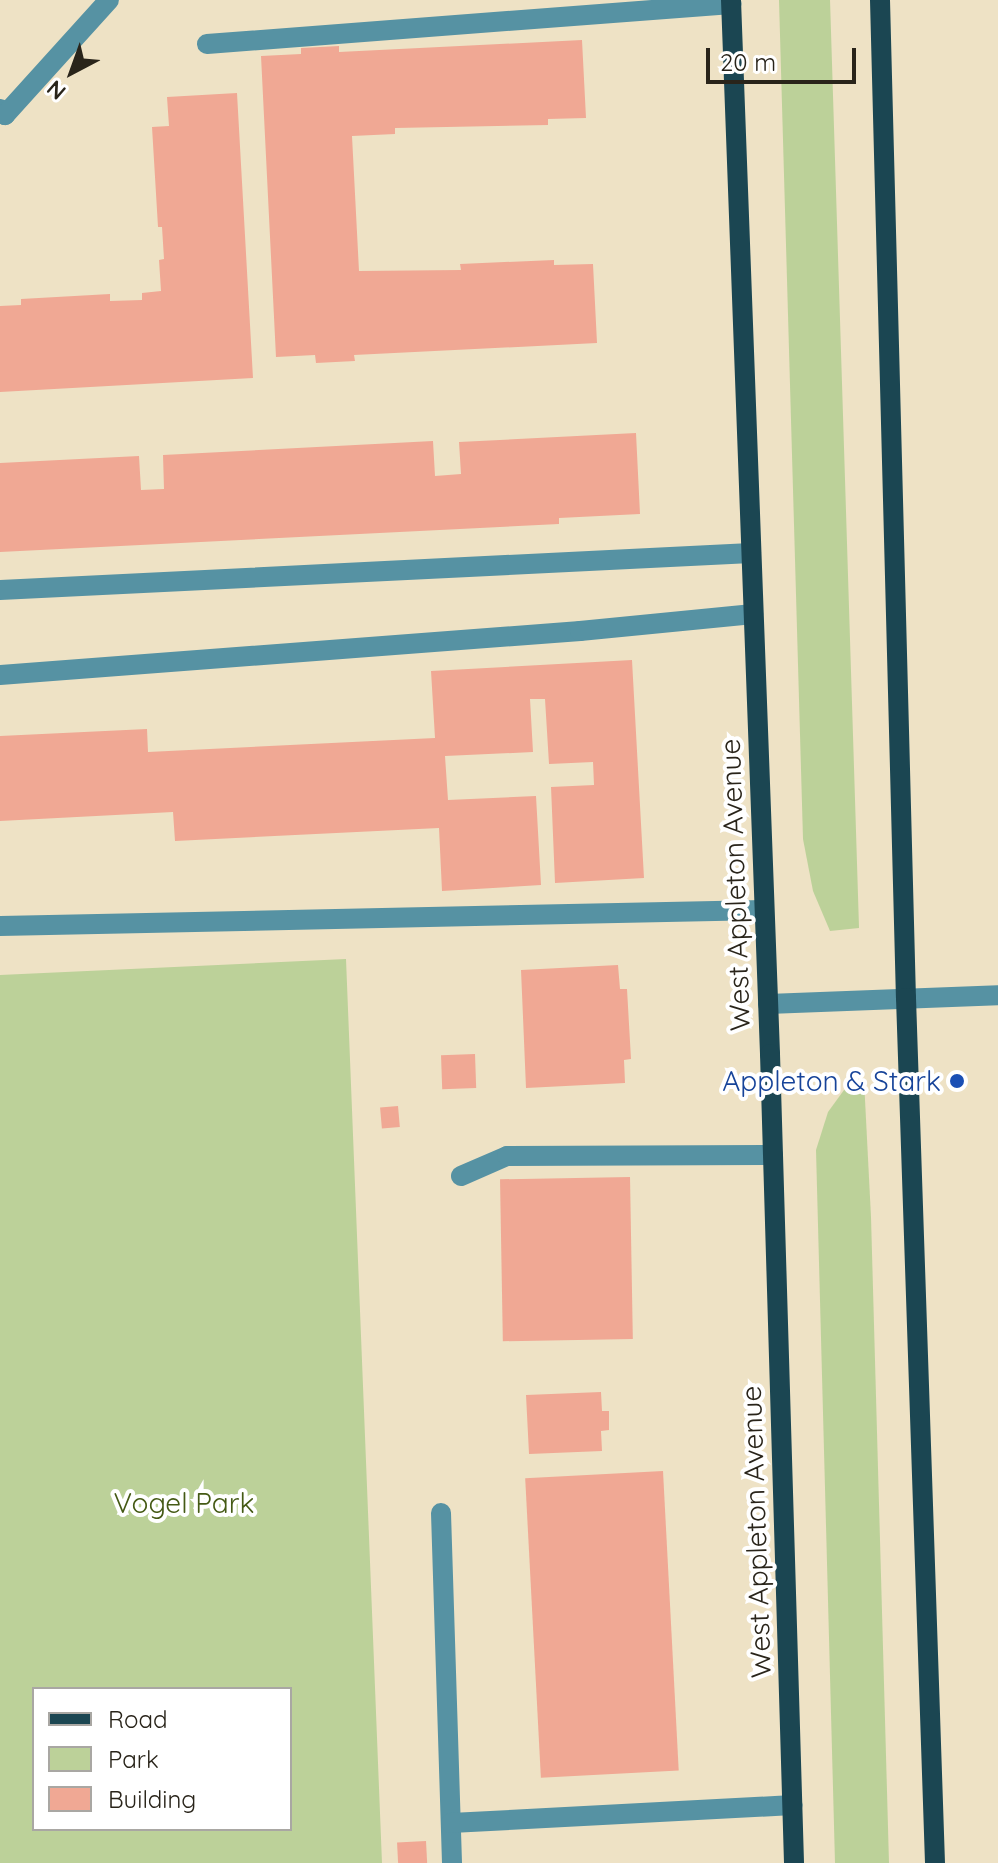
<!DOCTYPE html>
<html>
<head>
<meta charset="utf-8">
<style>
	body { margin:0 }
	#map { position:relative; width:998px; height:1863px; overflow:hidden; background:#eee2c5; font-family:Quicksand,sans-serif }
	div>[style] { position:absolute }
	.green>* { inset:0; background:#bcd199 }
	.building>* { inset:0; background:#f0a894; transform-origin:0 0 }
	.minor>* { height:20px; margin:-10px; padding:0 10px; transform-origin:10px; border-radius:10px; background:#5692a3 }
	.major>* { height:20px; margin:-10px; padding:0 10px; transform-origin:10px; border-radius:10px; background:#1b4652 }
	.dots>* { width:22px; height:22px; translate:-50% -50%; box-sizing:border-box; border:4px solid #fff; border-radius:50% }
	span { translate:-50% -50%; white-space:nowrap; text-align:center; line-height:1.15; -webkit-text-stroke:8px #fff; paint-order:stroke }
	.street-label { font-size:28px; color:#29241a }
	.transit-label { font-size:28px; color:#164399 }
	.right { translate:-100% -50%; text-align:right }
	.park-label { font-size:28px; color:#455a15 }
	.legend { position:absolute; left:32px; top:1687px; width:260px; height:144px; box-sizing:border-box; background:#fff; border:2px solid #a9a7a3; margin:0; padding:10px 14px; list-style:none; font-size:24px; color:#29241a }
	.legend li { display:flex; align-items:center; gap:16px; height:40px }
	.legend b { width:40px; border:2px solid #a9a7a3 }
	.north { position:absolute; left:32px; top:32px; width:80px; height:80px; -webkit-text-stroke:6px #fff; paint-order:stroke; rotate:221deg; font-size:22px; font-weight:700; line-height:32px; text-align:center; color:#29241a }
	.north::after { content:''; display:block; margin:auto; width:28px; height:36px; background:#29241a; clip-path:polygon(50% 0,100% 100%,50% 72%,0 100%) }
	.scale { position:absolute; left:706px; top:48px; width:150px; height:36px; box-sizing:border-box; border:4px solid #29241a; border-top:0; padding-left:10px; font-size:24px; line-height:28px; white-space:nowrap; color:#29241a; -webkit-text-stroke:6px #fff; paint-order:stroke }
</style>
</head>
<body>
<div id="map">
	<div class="green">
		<div style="clip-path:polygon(779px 0,830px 0,859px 928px,830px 931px,813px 891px,803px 839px)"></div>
		<div style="clip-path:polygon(evenodd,346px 959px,382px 1863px,0 1863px,0 975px,346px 959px,34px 1689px,290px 1689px,290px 1829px,34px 1829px,34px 1689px)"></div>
		<div style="clip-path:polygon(852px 1079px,864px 1080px,871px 1217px,889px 1863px,835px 1863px,816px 1150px,828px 1112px)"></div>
	</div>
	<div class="building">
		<div style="clip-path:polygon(582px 40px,586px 118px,548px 119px,548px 125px,395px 128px,395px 134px,352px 136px,359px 271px,461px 270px,460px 264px,554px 260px,554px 265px,593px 264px,597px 343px,354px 355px,355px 361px,316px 363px,315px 355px,276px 357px,261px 56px,301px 54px,301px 48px,339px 46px,339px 52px)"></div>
		<div style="clip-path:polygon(237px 93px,253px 378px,0 392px,0 306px,21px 305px,21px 299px,110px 294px,110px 301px,142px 300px,142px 293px,161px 291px,159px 260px,164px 259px,162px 227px,158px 227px,152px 127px,169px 126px,167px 97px)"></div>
		<div style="clip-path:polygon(636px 433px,640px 514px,559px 518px,559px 524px,0 552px,0 463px,139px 456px,141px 490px,164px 489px,163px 455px,433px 441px,435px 476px,461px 474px,459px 442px)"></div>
		<div style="clip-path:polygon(632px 660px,644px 878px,555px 883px,551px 787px,594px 785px,593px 762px,549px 764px,545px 699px,530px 699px,533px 752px,445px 756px,448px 800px,536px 796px,541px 885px,442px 891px,439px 828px,175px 841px,173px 812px,0 821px,0 736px,147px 729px,148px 752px,435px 738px,431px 671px)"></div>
		<div style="clip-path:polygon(618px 965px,620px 989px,627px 989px,631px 1059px,624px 1060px,625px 1083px,526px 1088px,521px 970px)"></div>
		<div style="left:475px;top:1054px;width:34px;height:34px;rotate:88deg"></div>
		<div style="left:398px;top:1106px;width:21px;height:18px;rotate:85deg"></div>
		<div style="left:630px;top:1177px;width:162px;height:130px;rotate:89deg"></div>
		<div style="clip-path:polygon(601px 1392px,602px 1411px,609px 1411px,609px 1430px,601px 1431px,602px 1451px,529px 1454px,526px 1395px)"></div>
		<div style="left:663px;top:1471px;width:300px;height:138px;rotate:87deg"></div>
		<div style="left:426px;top:1841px;width:22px;height:29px;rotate:87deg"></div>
	</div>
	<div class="minor">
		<div style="left:207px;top:44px;width:526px;rotate:-4.37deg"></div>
		<div style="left:0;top:109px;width:8px;rotate:50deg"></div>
		<div style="left:5px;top:115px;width:155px;rotate:-47.9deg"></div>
		<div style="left:0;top:590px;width:752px;rotate:-2.82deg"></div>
		<div style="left:0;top:675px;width:582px;rotate:-4.34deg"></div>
		<div style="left:580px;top:631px;width:174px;rotate:-5.6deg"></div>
		<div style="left:0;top:926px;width:764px;rotate:-1.2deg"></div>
		<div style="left:768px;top:1004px;width:230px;rotate:-2.2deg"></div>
		<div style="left:461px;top:1176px;width:50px;rotate:-23.5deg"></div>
		<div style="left:507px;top:1156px;width:266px;rotate:-0.2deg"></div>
		<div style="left:441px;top:1513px;width:350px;rotate:88.2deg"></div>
		<div style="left:451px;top:1823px;width:342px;rotate:-3deg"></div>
	</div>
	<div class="major">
		<div style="left:731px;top:0;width:1055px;rotate:87.88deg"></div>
		<div style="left:770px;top:1054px;width:809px;rotate:88.3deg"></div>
		<div style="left:880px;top:0;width:998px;rotate:88.51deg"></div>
		<div style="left:906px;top:998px;width:865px;rotate:88.08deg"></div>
	</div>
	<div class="dots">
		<div style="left:957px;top:1081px;background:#1a4fb4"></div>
	</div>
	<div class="street-label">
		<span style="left:735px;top:885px;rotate:-92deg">West Appleton Avenue</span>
		<span style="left:756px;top:1532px;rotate:-92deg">West Appleton Avenue</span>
	</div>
	<div class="transit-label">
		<span class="right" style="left:941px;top:1081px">Appleton &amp; Stark</span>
	</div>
	<div class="park-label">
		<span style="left:184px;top:1503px">Vogel Park</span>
	</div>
	<ul class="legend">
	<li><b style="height:10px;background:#1b4652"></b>Road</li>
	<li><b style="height:22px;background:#bcd199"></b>Park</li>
	<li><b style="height:22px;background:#f0a894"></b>Building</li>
	</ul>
	<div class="north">N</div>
	<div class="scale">20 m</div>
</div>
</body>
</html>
